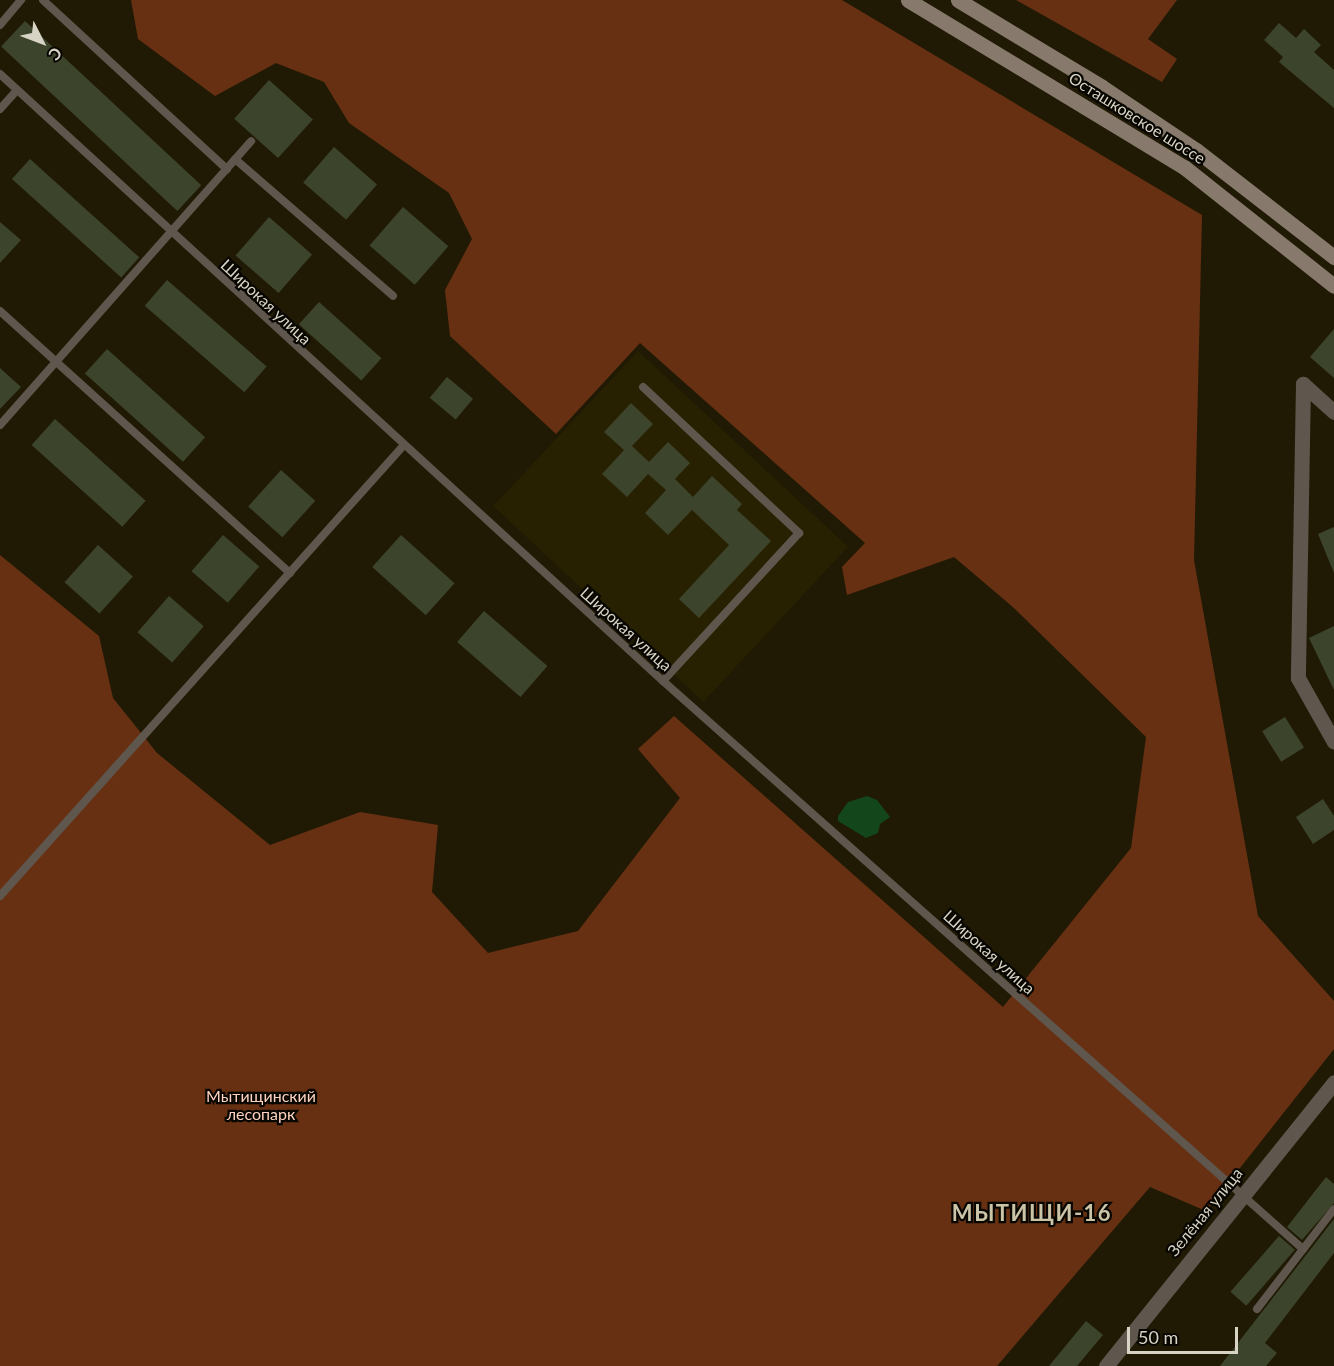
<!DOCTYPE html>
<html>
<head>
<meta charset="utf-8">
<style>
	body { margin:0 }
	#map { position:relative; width:1334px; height:1366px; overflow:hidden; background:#201a04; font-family:Lato,sans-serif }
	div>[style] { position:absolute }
	.built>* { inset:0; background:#282101; transform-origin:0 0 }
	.forest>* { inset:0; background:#673012 }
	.water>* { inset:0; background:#14461b }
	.building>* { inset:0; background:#3d442c; transform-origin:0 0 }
	.lane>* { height:8px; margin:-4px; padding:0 4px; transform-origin:4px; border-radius:4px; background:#5f574e }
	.street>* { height:15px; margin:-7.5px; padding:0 7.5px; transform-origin:7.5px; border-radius:7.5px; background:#5f574e }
	.secondary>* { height:15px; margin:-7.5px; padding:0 7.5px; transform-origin:7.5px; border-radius:7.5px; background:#877a6c }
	span { translate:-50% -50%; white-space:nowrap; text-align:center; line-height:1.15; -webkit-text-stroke:4.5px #080601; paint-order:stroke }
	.street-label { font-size:16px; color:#d7d4c5 }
	.park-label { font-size:16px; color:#fed2be }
	.district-label { font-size:22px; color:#cbc4a7; font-weight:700; letter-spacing:1.5px }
	.north { position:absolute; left:12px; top:12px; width:60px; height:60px; -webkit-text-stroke:4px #080601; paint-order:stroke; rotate:132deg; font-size:16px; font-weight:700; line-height:24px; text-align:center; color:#d7d4c5 }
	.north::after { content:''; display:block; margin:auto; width:21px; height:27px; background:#d7d4c5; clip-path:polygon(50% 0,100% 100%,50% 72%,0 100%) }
	.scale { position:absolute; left:1127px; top:1327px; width:111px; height:27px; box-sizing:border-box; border:3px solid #d7d4c5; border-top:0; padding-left:8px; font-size:18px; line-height:21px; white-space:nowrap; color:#d7d4c5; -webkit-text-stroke:4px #080601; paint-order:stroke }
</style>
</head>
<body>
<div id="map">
	<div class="built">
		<div style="left:638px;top:351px;width:287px;height:212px;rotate:43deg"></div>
	</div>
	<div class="forest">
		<div style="clip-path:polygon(131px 0,842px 0,1202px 215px,1194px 560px,1258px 916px,1334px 1001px,1334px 1049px,1206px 1211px,1150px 1187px,997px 1366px,0 1366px,0 555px,99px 636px,113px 698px,157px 753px,270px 845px,360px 812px,438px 825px,432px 892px,488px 953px,578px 931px,680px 798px,638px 749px,674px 716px,1003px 1007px,1131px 848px,1146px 737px,1014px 608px,954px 557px,847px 595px,842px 567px,865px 543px,640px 343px,556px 434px,450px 336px,445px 290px,472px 239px,449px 193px,349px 123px,324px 82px,276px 63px,215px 96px,138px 39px)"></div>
		<div style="clip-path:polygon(1016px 0,1177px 0,1148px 39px,1177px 59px,1162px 82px)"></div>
	</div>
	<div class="water">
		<div style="clip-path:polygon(867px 796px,877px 800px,890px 817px,880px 824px,878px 833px,866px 838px,838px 821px,838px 816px,848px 802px)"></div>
	</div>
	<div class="building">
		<div style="left:25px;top:21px;width:241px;height:35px;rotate:43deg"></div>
		<div style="clip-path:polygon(1279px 23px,1296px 38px,1304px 29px,1321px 45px,1314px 52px,1334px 70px,1334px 108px,1279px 62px,1283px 57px,1264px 40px)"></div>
		<div style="left:269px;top:80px;width:59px;height:52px;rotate:42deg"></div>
		<div style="left:334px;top:147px;width:57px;height:47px;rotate:41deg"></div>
		<div style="left:30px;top:159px;width:147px;height:27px;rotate:42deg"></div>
		<div style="left:403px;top:207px;width:60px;height:51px;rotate:41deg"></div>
		<div style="left:269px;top:217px;width:57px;height:51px;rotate:41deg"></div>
		<div style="clip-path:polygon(0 222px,21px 240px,0 263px)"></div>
		<div style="left:167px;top:280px;width:132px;height:34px;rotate:41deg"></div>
		<div style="left:319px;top:302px;width:84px;height:30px;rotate:42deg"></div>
		<div style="clip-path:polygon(1334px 329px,1334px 378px,1310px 357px)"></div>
		<div style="left:107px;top:349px;width:132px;height:33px;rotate:42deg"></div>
		<div style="clip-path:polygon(0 368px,21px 387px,0 409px)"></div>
		<div style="left:447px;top:377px;width:34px;height:27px;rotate:40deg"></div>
		<div style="clip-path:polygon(631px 403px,653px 424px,632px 446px,649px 462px,668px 442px,690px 463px,675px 479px,693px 497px,712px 476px,742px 504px,737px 510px,771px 541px,699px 618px,679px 599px,729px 545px,692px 510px,668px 535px,645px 513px,666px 490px,648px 474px,627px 497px,602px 474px,624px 450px,604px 432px)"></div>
		<div style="left:55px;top:419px;width:122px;height:35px;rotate:42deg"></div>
		<div style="left:281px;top:470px;width:46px;height:49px;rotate:42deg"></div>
		<div style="clip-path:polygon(1334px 527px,1334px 573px,1318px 534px)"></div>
		<div style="left:223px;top:535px;width:48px;height:48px;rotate:41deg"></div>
		<div style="left:401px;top:535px;width:72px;height:43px;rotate:42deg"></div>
		<div style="left:98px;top:545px;width:47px;height:50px;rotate:42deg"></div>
		<div style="left:169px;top:596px;width:46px;height:48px;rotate:41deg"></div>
		<div style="left:484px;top:611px;width:84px;height:41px;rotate:41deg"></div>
		<div style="clip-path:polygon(1334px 626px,1334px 690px,1309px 638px)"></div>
		<div style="left:1285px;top:717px;width:36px;height:27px;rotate:58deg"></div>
		<div style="clip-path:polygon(1323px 799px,1334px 816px,1334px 830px,1313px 844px,1296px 817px)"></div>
		<div style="clip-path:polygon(1326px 1177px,1334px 1184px,1334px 1203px,1302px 1240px,1287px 1227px)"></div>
		<div style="clip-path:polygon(1334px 1219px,1334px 1253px,1265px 1343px,1277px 1353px,1266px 1366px,1220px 1366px)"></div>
		<div style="left:1279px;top:1236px;width:21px;height:74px;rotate:41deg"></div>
		<div style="clip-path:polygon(1086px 1321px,1103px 1335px,1077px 1366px,1049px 1366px)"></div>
	</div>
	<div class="lane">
		<div style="left:43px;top:0;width:250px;rotate:42.6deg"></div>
		<div style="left:0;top:25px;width:33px;rotate:-50deg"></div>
		<div style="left:0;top:74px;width:899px;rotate:42.48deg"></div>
		<div style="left:663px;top:681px;width:856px;rotate:41.59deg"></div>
		<div style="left:0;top:109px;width:25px;rotate:-48deg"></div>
		<div style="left:235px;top:159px;width:209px;rotate:40.9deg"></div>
		<div style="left:0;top:311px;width:391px;rotate:42.1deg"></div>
		<div style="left:643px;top:387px;width:214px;rotate:43.1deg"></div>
		<div style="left:799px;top:533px;width:201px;rotate:132.6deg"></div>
		<div style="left:0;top:425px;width:379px;rotate:-48.5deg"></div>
		<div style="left:0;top:896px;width:604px;rotate:-48.15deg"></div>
		<div style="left:1257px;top:1309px;width:126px;rotate:-52.4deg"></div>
	</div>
	<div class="street">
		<div style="left:1334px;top:412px;width:42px;rotate:-137.9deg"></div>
		<div style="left:1303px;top:384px;width:294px;rotate:91deg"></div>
		<div style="left:1298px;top:678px;width:73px;rotate:60.6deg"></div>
		<div style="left:1106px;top:1366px;width:364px;rotate:-51.2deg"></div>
	</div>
	<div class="secondary">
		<div style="left:908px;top:0;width:323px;rotate:31.2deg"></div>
		<div style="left:1184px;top:167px;width:191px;rotate:38.4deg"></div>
		<div style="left:958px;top:0;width:168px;rotate:31.1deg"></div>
		<div style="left:1102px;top:87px;width:113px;rotate:33.8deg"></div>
		<div style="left:1196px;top:150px;width:175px;rotate:37.8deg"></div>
	</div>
	<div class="street-label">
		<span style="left:1137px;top:118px;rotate:32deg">Осташковское шоссе</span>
		<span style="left:266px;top:302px;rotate:43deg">Широкая улица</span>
		<span style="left:626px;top:629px;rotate:42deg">Широкая улица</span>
		<span style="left:989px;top:952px;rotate:42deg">Широкая улица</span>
		<span style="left:1205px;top:1212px;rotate:-51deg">Зелёная улица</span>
	</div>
	<div class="park-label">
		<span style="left:261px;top:1105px">Мытищинский<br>лесопарк</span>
	</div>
	<div class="district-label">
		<span style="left:1032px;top:1213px">МЫТИЩИ-16</span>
	</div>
	<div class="north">С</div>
	<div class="scale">50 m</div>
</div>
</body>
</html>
